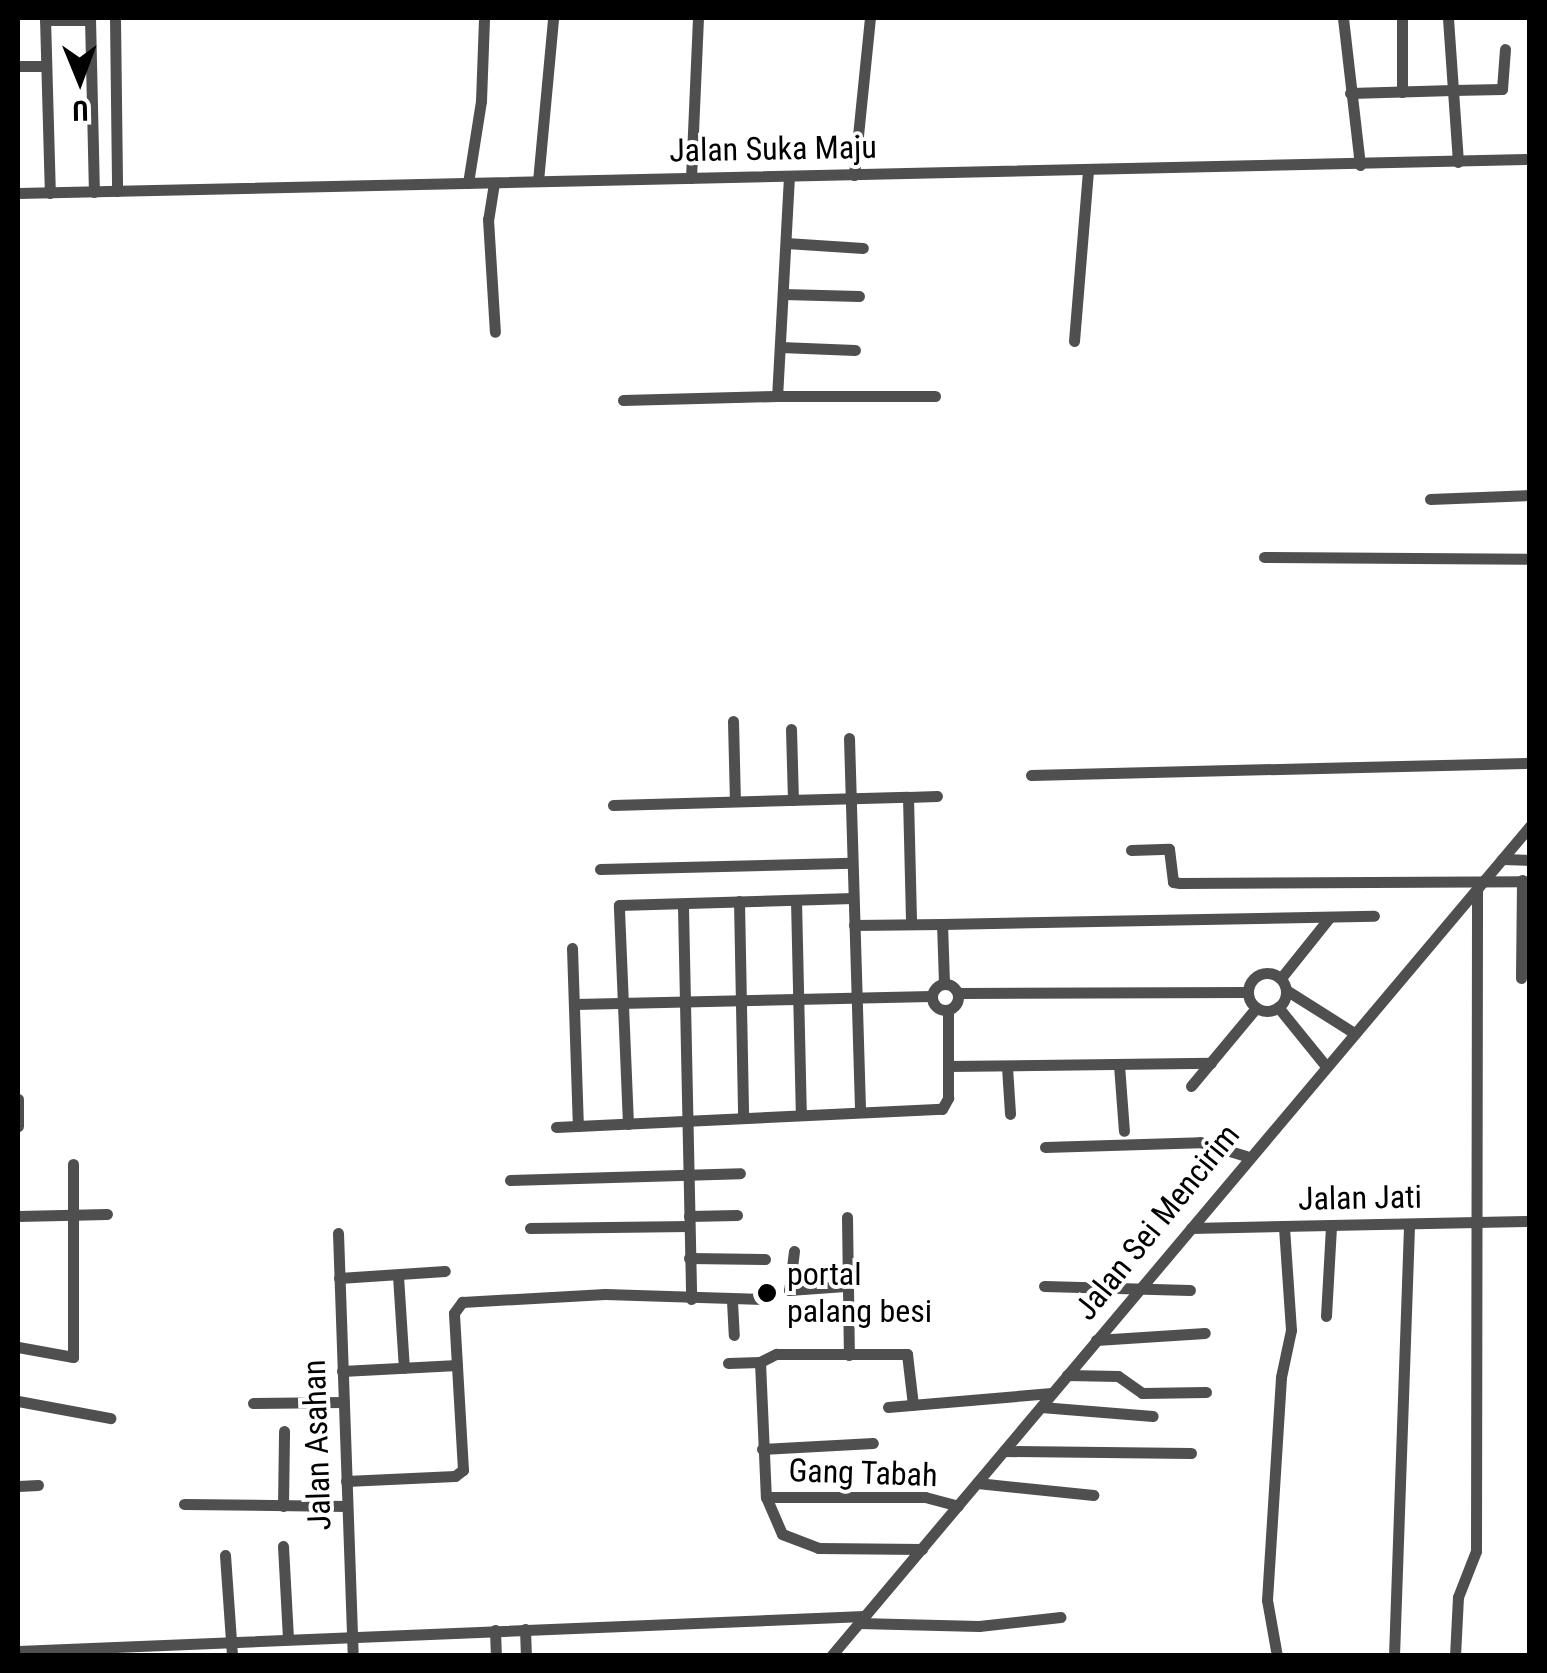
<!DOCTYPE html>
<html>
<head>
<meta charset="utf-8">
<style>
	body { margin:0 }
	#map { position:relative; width:1547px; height:1673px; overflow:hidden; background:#fff; font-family:"Roboto Condensed",sans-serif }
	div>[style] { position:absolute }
	.minor>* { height:11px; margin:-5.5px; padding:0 5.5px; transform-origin:5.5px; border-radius:5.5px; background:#4f4f4f }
	.minor>.ring { margin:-5.5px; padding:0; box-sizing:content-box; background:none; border:11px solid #4f4f4f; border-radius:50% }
	.dots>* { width:28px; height:28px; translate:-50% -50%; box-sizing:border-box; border:5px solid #fff; border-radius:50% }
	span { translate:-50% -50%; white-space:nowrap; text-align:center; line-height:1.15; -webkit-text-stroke:8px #fff; paint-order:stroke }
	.street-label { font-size:32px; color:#000 }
	.poi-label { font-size:32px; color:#000 }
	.left { translate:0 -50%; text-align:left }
	.frame { position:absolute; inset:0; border:20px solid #000; pointer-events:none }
	.north { position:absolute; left:30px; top:30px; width:100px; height:100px; -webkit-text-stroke:8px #fff; paint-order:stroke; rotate:179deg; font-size:28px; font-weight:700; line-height:40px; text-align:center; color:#000 }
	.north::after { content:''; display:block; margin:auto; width:35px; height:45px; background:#000; clip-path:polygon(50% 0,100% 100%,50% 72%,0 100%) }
</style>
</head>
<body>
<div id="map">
	<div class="minor">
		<div style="left:45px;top:18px;width:175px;rotate:88.4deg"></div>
		<div style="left:90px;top:18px;width:174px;rotate:88.7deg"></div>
		<div style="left:115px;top:18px;width:173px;rotate:89.3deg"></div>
		<div style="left:1343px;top:18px;width:148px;rotate:83.4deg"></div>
		<div style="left:1402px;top:18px;width:74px;rotate:90deg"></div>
		<div style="left:45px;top:20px;width:45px"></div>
		<div style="left:18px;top:66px;width:28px"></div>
		<div style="left:1350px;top:93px;width:103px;rotate:-1.7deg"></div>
		<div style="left:1453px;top:90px;width:72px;rotate:-94deg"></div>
		<div style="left:1458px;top:162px;width:72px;rotate:-94deg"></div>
		<div style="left:1453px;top:90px;width:49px;rotate:-1.2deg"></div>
		<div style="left:1502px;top:89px;width:40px;rotate:-85.7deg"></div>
		<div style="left:854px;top:175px;width:158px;rotate:-84.2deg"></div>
		<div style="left:789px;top:176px;width:220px;rotate:93.1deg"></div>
		<div style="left:777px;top:396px;width:158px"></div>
		<div style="left:691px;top:178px;width:160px;rotate:-87.5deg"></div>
		<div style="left:538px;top:181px;width:164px;rotate:-84.7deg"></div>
		<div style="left:468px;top:183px;width:83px;rotate:-81deg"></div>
		<div style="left:481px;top:101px;width:83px;rotate:-87.9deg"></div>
		<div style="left:494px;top:183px;width:36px;rotate:99deg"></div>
		<div style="left:488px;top:219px;width:113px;rotate:86.5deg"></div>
		<div style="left:18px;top:193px;width:1512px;rotate:-1.29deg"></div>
		<div style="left:786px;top:243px;width:77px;rotate:3.7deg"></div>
		<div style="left:783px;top:294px;width:76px;rotate:1.5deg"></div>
		<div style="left:1074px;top:341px;width:172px;rotate:-85.3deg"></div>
		<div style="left:780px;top:347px;width:75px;rotate:2.3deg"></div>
		<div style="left:623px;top:400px;width:154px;rotate:-1.5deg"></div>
		<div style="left:1430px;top:499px;width:100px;rotate:-2.3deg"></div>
		<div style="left:1264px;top:557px;width:266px;rotate:0.4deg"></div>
		<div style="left:733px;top:721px;width:80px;rotate:88.6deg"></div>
		<div style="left:791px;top:729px;width:71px;rotate:88.4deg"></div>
		<div style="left:849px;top:738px;width:374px;rotate:88.3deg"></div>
		<div style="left:1031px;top:775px;width:499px;rotate:-1.4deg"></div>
		<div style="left:908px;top:797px;width:29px;rotate:-2deg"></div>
		<div style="left:613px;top:805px;width:295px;rotate:-1.6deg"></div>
		<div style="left:908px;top:797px;width:127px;rotate:88.6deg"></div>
		<div style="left:1131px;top:850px;width:38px;rotate:-2deg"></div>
		<div style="left:1169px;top:849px;width:33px;rotate:83deg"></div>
		<div style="left:1173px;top:882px;width:7px;rotate:8deg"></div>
		<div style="left:1180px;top:883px;width:350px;rotate:-0.3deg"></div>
		<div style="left:1502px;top:859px;width:28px;rotate:2deg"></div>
		<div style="left:600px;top:869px;width:252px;rotate:-1.4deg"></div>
		<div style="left:796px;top:900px;width:214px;rotate:88.7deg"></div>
		<div style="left:739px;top:901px;width:214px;rotate:88.9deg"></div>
		<div style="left:683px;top:907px;width:392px;rotate:88.8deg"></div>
		<div style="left:854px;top:925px;width:88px;rotate:-0.7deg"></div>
		<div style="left:572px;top:948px;width:178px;rotate:88.1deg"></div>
		<div class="ring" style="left:1248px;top:973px;width:27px;height:27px"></div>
		<div style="left:1281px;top:978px;width:77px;rotate:-51.3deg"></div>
		<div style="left:1521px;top:978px;width:98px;rotate:-89.4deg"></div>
		<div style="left:944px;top:983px;width:59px;rotate:-91.9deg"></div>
		<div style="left:942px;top:924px;width:432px;rotate:-1.1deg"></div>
		<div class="ring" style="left:932px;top:984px;width:15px;height:15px"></div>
		<div style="left:1286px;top:990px;width:77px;rotate:32.2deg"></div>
		<div style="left:958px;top:993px;width:289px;rotate:-0.2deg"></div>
		<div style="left:575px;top:1004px;width:356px;rotate:-1.3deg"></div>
		<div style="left:1278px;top:1007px;width:75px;rotate:51deg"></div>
		<div style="left:1119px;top:1065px;width:66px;rotate:85.7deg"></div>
		<div style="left:948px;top:1066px;width:263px;rotate:-0.7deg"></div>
		<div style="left:1007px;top:1067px;width:47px;rotate:86.3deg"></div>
		<div style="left:1191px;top:1086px;width:102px;rotate:-50.2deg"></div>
		<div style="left:628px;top:1124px;width:219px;rotate:-92.4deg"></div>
		<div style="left:619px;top:905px;width:234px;rotate:-1.7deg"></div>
		<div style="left:18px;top:1126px;width:27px;rotate:-90deg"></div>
		<div style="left:556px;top:1127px;width:386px;rotate:-2.7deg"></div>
		<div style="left:942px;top:1109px;width:13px;rotate:-61deg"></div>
		<div style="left:948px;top:1098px;width:88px;rotate:-90deg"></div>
		<div style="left:1045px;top:1147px;width:155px;rotate:-1.8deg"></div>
		<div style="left:1200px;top:1142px;width:48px;rotate:16.9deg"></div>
		<div style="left:510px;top:1180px;width:230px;rotate:-1.7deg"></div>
		<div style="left:18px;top:1216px;width:89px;rotate:-1.3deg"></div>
		<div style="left:689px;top:1216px;width:48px;rotate:-1.2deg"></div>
		<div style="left:847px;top:1217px;width:138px;rotate:89.2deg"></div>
		<div style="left:530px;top:1228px;width:159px;rotate:-0.7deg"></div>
		<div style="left:1191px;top:1228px;width:339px;rotate:-1.2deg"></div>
		<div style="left:338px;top:1233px;width:423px;rotate:88deg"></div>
		<div style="left:794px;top:1251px;width:39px;rotate:97deg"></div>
		<div style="left:789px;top:1290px;width:56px;rotate:-4.1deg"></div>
		<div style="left:689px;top:1258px;width:76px;rotate:0.8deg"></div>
		<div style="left:398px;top:1276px;width:92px;rotate:86.3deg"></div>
		<div style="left:339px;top:1278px;width:106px;rotate:-3.8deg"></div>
		<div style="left:1044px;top:1286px;width:146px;rotate:1.6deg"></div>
		<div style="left:732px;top:1301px;width:34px;rotate:87deg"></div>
		<div style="left:1326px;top:1316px;width:89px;rotate:-86.8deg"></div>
		<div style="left:1096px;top:1340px;width:109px;rotate:-3.7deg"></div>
		<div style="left:18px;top:1347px;width:56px;rotate:10.3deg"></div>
		<div style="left:73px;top:1357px;width:193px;rotate:-90deg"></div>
		<div style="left:760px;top:1362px;width:135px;rotate:87.5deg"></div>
		<div style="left:766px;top:1497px;width:40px;rotate:66.6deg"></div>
		<div style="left:782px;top:1534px;width:39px;rotate:21deg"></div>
		<div style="left:818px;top:1548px;width:104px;rotate:0.6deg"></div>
		<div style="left:728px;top:1363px;width:32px;rotate:-2deg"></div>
		<div style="left:760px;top:1362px;width:18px;rotate:-27deg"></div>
		<div style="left:776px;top:1354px;width:131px"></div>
		<div style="left:907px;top:1354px;width:51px;rotate:83.3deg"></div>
		<div style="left:342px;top:1371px;width:115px;rotate:-3deg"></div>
		<div style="left:1067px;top:1375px;width:51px;rotate:1.1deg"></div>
		<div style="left:1118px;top:1376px;width:29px;rotate:35deg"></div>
		<div style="left:1142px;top:1393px;width:64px;rotate:-0.9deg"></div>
		<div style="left:18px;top:1401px;width:94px;rotate:10.5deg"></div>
		<div style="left:253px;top:1403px;width:90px;rotate:-0.6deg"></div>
		<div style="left:888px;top:1407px;width:164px;rotate:-4.9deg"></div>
		<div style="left:1041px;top:1407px;width:112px;rotate:4.6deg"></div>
		<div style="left:762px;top:1449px;width:111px;rotate:-3.1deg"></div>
		<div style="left:1004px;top:1451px;width:187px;rotate:0.6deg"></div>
		<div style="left:346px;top:1481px;width:109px;rotate:-2.6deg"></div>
		<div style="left:455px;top:1476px;width:10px;rotate:-37deg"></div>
		<div style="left:463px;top:1470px;width:157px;rotate:-93.3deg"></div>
		<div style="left:454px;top:1313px;width:14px;rotate:-54deg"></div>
		<div style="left:462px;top:1302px;width:143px;rotate:-3.2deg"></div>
		<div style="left:605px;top:1294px;width:158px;rotate:1.8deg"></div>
		<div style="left:977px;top:1483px;width:117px;rotate:5.9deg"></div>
		<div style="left:18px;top:1486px;width:20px;rotate:-3deg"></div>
		<div style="left:766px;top:1497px;width:159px"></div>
		<div style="left:925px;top:1497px;width:34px;rotate:15deg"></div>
		<div style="left:184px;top:1504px;width:163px;rotate:0.7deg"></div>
		<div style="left:283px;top:1506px;width:75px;rotate:-89.2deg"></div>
		<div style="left:283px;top:1546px;width:92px;rotate:86.9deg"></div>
		<div style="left:225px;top:1555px;width:101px;rotate:86deg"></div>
		<div style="left:858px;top:1623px;width:121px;rotate:1.4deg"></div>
		<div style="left:979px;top:1626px;width:82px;rotate:-6.3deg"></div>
		<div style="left:525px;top:1629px;width:27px;rotate:88deg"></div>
		<div style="left:495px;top:1630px;width:26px;rotate:88deg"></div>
		<div style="left:18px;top:1651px;width:847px;rotate:-2.37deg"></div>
		<div style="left:831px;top:1656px;width:1085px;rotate:-49.9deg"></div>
		<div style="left:1277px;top:1656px;width:57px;rotate:-100.1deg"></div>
		<div style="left:1267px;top:1600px;width:223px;rotate:-86.4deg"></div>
		<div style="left:1281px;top:1377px;width:48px;rotate:-78deg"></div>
		<div style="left:1291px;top:1330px;width:103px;rotate:-93.9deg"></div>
		<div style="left:1394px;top:1656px;width:432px;rotate:-88deg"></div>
		<div style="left:1455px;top:1656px;width:59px;rotate:-87.1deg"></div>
		<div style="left:1458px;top:1597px;width:49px;rotate:-68.6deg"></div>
		<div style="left:1476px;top:1551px;width:662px;rotate:-89.91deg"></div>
	</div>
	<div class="dots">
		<div style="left:767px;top:1293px;background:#000"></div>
	</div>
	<div class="street-label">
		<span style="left:773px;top:149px;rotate:-1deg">Jalan Suka Maju</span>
		<span style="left:1360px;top:1198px;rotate:-1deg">Jalan Jati</span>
		<span style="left:1157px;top:1222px;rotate:-51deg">Jalan Sei Mencirim</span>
		<span style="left:317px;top:1445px;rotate:-92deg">Jalan Asahan</span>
		<span style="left:863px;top:1473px;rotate:2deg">Gang Tabah</span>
	</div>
	<div class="poi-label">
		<span class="left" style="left:787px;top:1293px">portal<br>palang besi</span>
	</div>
	<div class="frame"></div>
	<div class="north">U</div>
</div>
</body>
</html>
